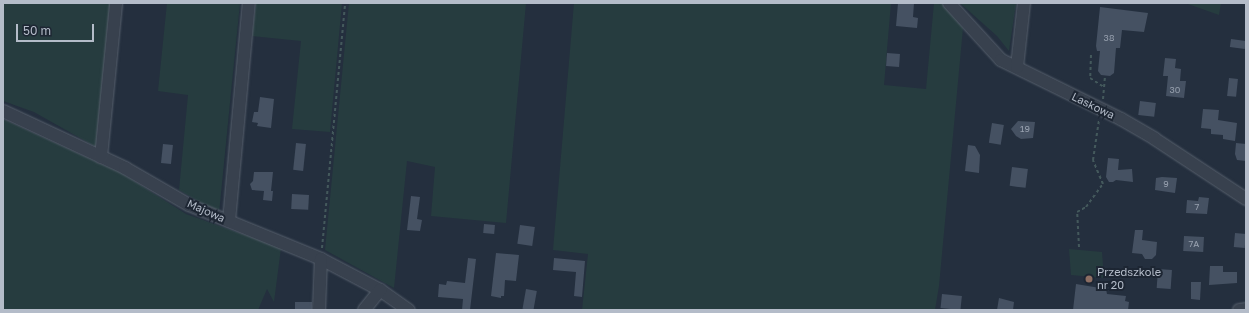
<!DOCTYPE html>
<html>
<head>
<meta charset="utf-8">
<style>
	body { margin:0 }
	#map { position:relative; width:1249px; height:313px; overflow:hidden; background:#242f3e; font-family:"Golos Text",sans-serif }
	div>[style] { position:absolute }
	.green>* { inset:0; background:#263c3f }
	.building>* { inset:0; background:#455162; transform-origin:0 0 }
	.path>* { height:2px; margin-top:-1px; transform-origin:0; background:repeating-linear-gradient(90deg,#44595c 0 3px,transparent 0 6px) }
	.roads { filter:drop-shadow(0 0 1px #565f6c) drop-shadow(0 0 1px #565f6c) }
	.minor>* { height:12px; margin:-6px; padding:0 6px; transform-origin:6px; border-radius:6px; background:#38414e }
	.dots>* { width:11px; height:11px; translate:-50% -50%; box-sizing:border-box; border:2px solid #1d2633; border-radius:50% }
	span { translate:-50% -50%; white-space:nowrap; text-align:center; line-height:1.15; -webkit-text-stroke:4px #1d2633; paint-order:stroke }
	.number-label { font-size:9px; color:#98a1af }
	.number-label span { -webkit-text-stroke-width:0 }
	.street-label { font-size:11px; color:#b4bcc9 }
	.poi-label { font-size:11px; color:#b4bcc9 }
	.left { translate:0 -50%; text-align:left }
	.frame { position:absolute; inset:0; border:4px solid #b4bcc9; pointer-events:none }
	.scale { position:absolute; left:16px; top:24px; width:78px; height:18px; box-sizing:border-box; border:2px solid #b4bcc9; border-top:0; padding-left:5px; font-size:12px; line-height:14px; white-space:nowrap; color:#b4bcc9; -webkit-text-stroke:3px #1d2633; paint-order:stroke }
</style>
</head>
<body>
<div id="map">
	<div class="green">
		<i style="clip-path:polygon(3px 3px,110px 3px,96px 147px,34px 112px,3px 101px)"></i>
		<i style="clip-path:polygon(167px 3px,240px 3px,219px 213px,179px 190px,188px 95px,158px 91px)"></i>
		<i style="clip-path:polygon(256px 3px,342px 3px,330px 132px,292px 129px,301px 41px,252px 36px)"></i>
		<i style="clip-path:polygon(349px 3px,526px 3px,506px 223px,431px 216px,435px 167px,407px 161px,394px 288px,325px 250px)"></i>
		<i style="clip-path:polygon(574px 3px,891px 3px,884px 85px,926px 89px,934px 3px,943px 3px,963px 28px,939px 286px,935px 310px,582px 310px,588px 254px,553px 250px)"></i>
		<i style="clip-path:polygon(960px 3px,1016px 3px,1009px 51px,997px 36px)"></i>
		<i style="clip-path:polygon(1185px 3px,1221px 3px,1219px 15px)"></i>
		<i style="clip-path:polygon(3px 119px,123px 174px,186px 214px,281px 248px,274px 302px,267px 289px,258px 310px,3px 310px)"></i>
		<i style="clip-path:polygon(1069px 249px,1102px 252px,1104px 278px,1071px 275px)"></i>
	</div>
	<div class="building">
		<i style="clip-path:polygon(898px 3px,914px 3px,913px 17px,918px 18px,917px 28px,896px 26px)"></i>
		<i style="clip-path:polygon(1100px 7px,1148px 13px,1144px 32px,1122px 30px,1120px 48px,1116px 48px,1114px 73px,1110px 76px,1101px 75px,1098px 71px,1100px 51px,1097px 51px,1096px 46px)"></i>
		<i style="left:1231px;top:39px;width:15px;height:8px;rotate:8deg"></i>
		<i style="left:887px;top:53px;width:13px;height:13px;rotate:4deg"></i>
		<i style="clip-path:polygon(1165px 58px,1176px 59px,1175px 68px,1181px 69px,1180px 81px,1186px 81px,1184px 98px,1166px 96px,1168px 76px,1163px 76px)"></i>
		<i style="left:1229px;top:78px;width:9px;height:18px;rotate:6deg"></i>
		<i style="clip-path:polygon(260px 97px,274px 99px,271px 128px,257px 126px,258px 123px,252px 122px,254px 112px,258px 112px)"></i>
		<i style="left:1140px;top:101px;width:16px;height:14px;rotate:7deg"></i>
		<i style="clip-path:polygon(1203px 109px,1219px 110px,1218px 120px,1237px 123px,1235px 141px,1223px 139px,1223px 135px,1211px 134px,1211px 129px,1201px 128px)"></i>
		<i style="clip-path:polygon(1018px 121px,1035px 122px,1033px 138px,1021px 139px,1016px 136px,1011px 129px)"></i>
		<i style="left:992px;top:123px;width:12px;height:20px;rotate:9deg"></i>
		<i style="left:296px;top:143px;width:10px;height:27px;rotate:6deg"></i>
		<i style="clip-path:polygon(1236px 143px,1246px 144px,1246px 161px,1237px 160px,1235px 154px)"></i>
		<i style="left:163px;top:144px;width:10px;height:19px;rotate:6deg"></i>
		<i style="clip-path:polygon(968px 145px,975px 146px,980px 155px,979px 173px,965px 171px)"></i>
		<i style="clip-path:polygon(1108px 158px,1119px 159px,1118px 170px,1132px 169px,1133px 182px,1116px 180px,1113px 182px,1109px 182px,1106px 177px)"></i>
		<i style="left:1012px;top:167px;width:16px;height:19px;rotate:7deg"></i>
		<i style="clip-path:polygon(254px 172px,273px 172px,271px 191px,273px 191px,272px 201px,263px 200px,264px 191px,252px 190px,250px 184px,253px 181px)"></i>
		<i style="clip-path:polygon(1162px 177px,1177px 178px,1175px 193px,1155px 190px,1156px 178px)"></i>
		<i style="left:292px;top:194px;width:17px;height:15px;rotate:3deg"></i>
		<i style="clip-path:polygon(411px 196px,420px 197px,417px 219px,422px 220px,420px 231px,407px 230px)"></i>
		<i style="clip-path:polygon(1199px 197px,1209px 198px,1207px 214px,1186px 213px,1187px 200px,1198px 201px)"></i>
		<i style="left:484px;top:224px;width:11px;height:9px;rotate:5deg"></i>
		<i style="left:520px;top:225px;width:15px;height:19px;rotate:8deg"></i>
		<i style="clip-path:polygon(1135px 230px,1143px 230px,1142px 240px,1157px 242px,1156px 255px,1152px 259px,1145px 259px,1142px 254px,1132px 253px)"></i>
		<i style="left:1235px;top:233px;width:11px;height:14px;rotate:5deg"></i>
		<i style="left:1184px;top:236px;width:20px;height:15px;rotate:3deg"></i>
		<i style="clip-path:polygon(496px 253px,519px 255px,516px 281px,505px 280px,504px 296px,501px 296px,501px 298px,491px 296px)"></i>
		<i style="clip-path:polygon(468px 258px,476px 259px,470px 310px,462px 310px,463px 299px,438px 297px,439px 284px,446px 285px,447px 281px,465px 283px)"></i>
		<i style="clip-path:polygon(554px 258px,585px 261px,582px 297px,574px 296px,576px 272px,553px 270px)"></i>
		<i style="clip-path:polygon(1210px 266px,1223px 266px,1223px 272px,1237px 272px,1237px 283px,1209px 285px)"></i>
		<i style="left:1158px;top:269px;width:14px;height:19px;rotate:4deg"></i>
		<i style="clip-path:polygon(1191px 282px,1201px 282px,1200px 300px,1191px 299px)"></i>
		<i style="clip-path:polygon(1076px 284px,1106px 289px,1107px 294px,1126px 296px,1125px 301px,1129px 302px,1128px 310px,1073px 310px)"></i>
		<i style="left:526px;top:289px;width:11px;height:20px;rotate:10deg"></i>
		<i style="left:942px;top:294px;width:20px;height:14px;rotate:6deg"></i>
		<i style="clip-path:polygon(999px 298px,1014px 302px,1013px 310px,997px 310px)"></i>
		<i style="left:295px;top:302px;width:17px;height:8px"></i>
	</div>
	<div class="path">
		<i style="left:1091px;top:55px;width:23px;rotate:92deg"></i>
		<i style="left:1090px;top:78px;width:17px;rotate:33deg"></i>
		<i style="left:1103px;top:99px;width:22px;rotate:-85deg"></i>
		<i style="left:1079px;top:247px;width:35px;rotate:-93deg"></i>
		<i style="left:1077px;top:212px;width:10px;rotate:-29deg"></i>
		<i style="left:1086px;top:207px;width:29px;rotate:-54deg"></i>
		<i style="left:1103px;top:184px;width:26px;rotate:-113deg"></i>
		<i style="left:1093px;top:160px;width:40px;rotate:-81.5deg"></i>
		<i style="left:322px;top:248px;width:246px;rotate:-84.6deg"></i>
	</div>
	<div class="roads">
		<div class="minor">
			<i style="left:949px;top:3px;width:77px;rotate:47.6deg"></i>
			<i style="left:1001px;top:60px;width:134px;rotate:26.2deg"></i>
			<i style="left:1121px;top:119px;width:39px;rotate:30deg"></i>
			<i style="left:1155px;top:139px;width:109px;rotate:33.4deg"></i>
			<i style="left:1017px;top:67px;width:64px;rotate:-83.8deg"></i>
			<i style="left:3px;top:111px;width:135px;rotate:25deg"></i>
			<i style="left:125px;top:168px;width:74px;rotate:30deg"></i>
			<i style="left:189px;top:205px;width:143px;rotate:22.2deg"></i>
			<i style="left:321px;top:259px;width:67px;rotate:27.7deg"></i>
			<i style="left:380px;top:290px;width:35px;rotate:35deg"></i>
			<i style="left:101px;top:157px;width:155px;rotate:-84.4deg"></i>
			<i style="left:229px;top:221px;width:219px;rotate:-84.8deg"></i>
			<i style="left:319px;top:310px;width:51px;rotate:-87.8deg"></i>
			<i style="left:364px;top:310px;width:26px;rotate:-51deg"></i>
			<i style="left:1239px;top:310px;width:7px;rotate:-8deg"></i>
		</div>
	</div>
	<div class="dots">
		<i style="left:1089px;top:279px;background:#8d6e63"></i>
	</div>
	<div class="number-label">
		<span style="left:1109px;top:38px">38</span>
		<span style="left:1175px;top:90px">30</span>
		<span style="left:1025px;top:129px">19</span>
		<span style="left:1166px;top:184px">9</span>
		<span style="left:1197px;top:207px">7</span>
		<span style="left:1194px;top:244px">7A</span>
	</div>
	<div class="street-label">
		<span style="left:1093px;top:106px;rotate:26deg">Laskowa</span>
		<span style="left:206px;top:211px;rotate:24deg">Majowa</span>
	</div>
	<div class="poi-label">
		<span class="left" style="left:1097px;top:279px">Przedszkole<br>nr 20</span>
	</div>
	<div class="frame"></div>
	<div class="scale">50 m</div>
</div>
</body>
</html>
